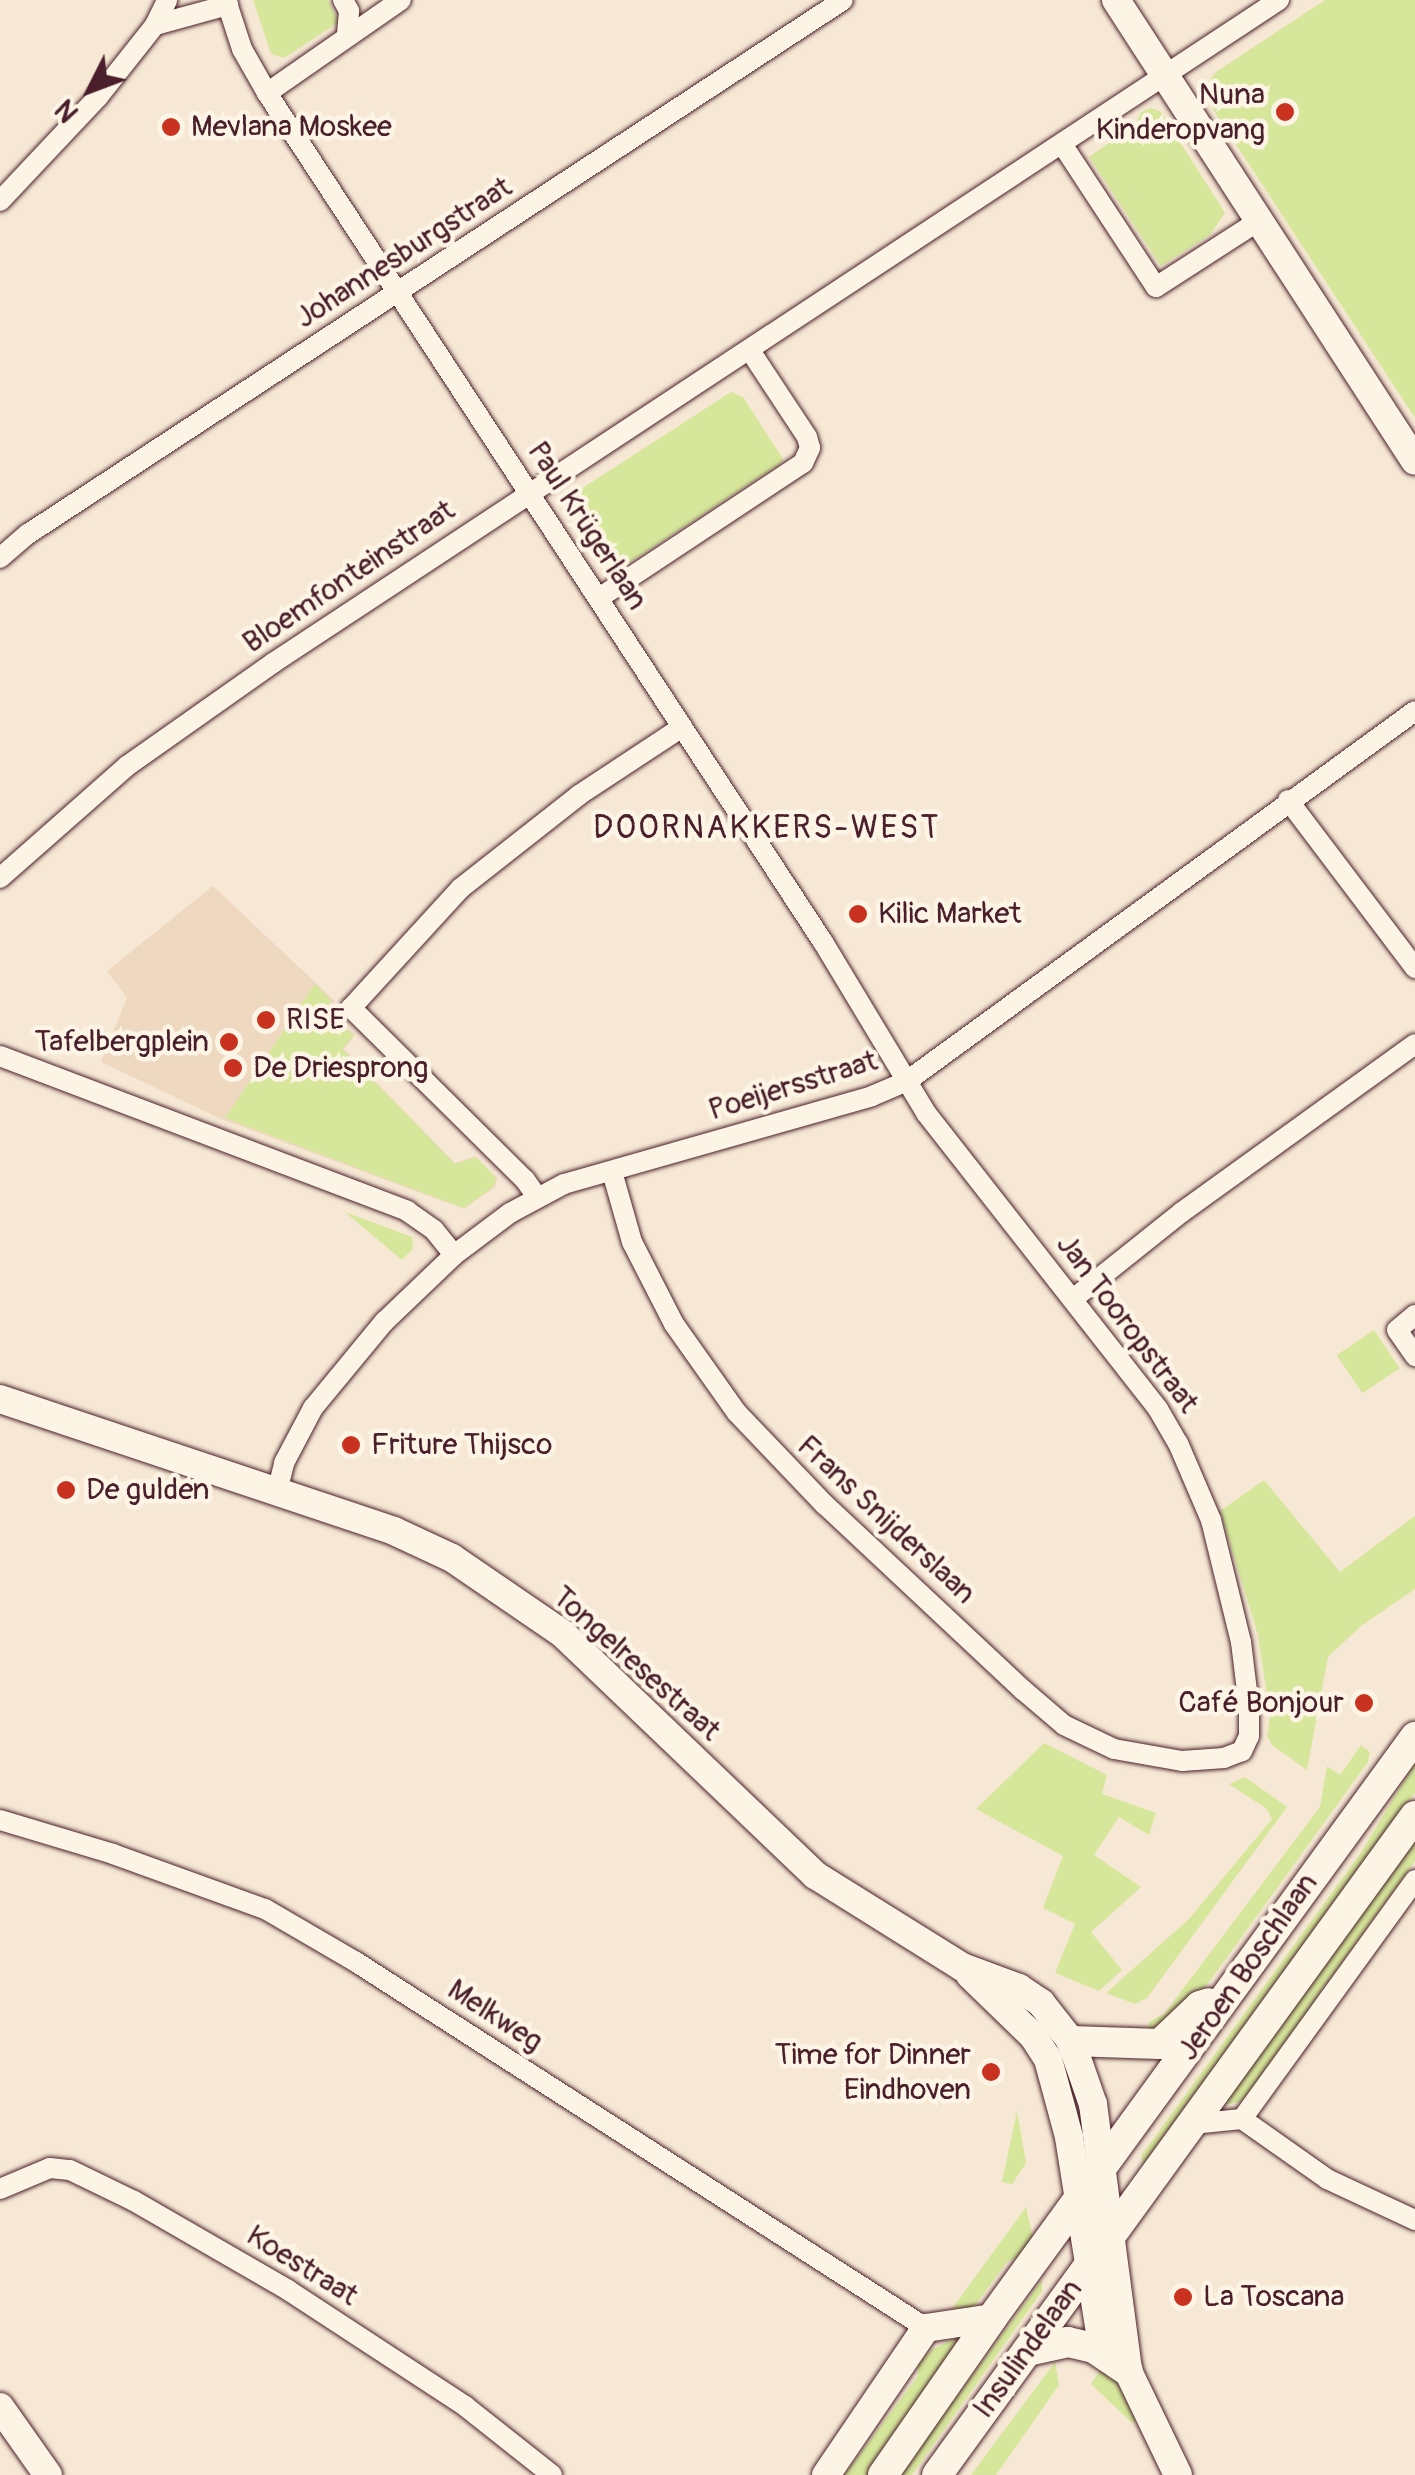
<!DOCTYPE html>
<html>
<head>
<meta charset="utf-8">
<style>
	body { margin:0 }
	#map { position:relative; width:1415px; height:2475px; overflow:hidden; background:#f6e8d4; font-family:Pangolin,sans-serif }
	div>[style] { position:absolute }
	.built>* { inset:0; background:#efd8c0 }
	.green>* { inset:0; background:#d6e79b; transform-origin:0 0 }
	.roads { filter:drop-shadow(0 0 2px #4a1f2b) drop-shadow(0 0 2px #4a1f2b) }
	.street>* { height:20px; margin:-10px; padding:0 10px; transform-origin:10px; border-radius:10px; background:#fcf5e5 }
	.secondary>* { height:28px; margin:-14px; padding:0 14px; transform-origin:14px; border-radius:14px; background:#fcf5e5 }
	.primary>* { height:30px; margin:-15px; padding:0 15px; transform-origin:15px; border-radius:15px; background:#fcf5e5 }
	.dots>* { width:28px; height:28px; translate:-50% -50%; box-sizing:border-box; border:5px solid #fcf5e5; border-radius:50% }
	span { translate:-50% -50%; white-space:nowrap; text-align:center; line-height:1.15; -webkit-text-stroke:9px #fcf5e5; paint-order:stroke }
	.poi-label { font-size:30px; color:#4a1f2b }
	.right { translate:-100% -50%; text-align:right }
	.left { translate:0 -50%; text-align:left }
	.street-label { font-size:30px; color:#4a1f2b }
	.neighbourhood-label { font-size:32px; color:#4a1f2b; letter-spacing:2.5px }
	.north { position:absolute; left:40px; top:40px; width:100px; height:100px; -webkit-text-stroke:8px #fcf5e5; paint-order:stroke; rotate:228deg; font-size:28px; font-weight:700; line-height:40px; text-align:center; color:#4a1f2b }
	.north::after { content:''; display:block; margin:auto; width:35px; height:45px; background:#4a1f2b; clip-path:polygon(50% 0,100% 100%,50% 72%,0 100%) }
</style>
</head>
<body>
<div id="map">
	<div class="built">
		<i style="clip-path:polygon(213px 886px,335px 1001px,328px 1012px,355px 1035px,344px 1049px,455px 1163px,475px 1156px,497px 1178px,495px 1187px,464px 1209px,221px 1119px,101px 1062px,127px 998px,107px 971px)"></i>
	</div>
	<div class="green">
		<i style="clip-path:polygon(253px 0,328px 0,339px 22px,284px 58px,271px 54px)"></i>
		<i style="clip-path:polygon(1325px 0,1415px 0,1415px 418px,1201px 91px,1216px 72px)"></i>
		<i style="clip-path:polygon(1151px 108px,1161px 112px,1225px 213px,1210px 235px,1161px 266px,1089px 157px,1136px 124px,1141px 112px)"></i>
		<i style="clip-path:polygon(731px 392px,743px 397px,783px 459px,781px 463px,627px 564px,620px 562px,578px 498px,578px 491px)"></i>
		<i style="clip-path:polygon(315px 984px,331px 1000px,324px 1012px,354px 1035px,342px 1049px,455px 1164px,476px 1157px,496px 1178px,494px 1186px,464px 1208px,225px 1118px)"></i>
		<i style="clip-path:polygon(345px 1212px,412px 1237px,413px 1249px,402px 1260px)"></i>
		<i style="left:1374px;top:1330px;width:46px;height:45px;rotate:56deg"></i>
		<i style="clip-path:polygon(1264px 1480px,1340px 1572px,1415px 1516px,1415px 1589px,1361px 1626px,1328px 1657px,1307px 1770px,1272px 1745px,1267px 1736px,1270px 1716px,1258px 1635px,1220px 1511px)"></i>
		<i style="clip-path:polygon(1044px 1743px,1107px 1775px,1102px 1794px,1156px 1813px,1149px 1835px,1119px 1817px,1094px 1855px,1141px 1887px,1091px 1932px,1122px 1970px,1099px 1991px,1055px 1973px,1075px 1924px,1043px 1908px,1063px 1856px,976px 1809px)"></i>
		<i style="clip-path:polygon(1361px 1745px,1370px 1752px,1368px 1762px,1186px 2014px,1147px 2037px,1149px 2022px,1164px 2014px,1320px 1807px,1327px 1766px,1340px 1775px)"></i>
		<i style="clip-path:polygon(1415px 1763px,1415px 1793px,1144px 2168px,1141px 2156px,1360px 1854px)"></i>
		<i style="clip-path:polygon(1245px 1777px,1287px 1807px,1147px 1998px,1135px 2004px,1106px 1993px,1189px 1919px,1272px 1819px,1267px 1809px,1229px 1784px)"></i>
		<i style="clip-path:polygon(1415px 1841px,1415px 1861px,1315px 2000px,1315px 2012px,1253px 2089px,1240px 2102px,1223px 2105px)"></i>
		<i style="clip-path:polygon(1017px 2111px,1026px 2163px,1012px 2184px,1002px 2182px)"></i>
		<i style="clip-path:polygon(1026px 2207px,1034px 2243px,1024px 2255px,1007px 2262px,968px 2315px,943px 2321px)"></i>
		<i style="clip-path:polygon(1042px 2280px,1042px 2291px,912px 2475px,899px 2475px)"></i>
		<i style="clip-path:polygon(957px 2337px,962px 2343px,869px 2475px,844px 2475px,918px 2376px,918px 2363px,933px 2349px)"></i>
		<i style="clip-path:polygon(1055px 2362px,1059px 2385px,996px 2475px,971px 2475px)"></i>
		<i style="clip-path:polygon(1104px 2364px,1117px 2381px,1138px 2420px,1132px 2423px,1091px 2384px)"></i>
	</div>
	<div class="roads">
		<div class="street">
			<i style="left:226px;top:0;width:52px;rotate:71.9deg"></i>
			<i style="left:242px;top:49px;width:51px;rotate:60.4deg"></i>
			<i style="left:267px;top:93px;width:1015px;rotate:56.78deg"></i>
			<i style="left:823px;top:942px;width:200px;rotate:58.9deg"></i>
			<i style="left:926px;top:1113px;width:376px;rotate:51.9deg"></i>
			<i style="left:1158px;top:1409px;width:39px;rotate:60deg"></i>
			<i style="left:1178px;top:1443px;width:84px;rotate:66.8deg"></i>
			<i style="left:1211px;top:1520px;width:126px;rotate:76.2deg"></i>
			<i style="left:1241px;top:1642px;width:65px;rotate:83deg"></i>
			<i style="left:1249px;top:1707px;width:29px;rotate:90deg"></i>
			<i style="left:1249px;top:1736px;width:17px;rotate:115deg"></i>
			<i style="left:1242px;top:1751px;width:19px;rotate:159deg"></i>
			<i style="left:1224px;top:1758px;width:42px;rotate:175.9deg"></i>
			<i style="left:1182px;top:1761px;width:69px;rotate:-170deg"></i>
			<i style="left:1114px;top:1749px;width:55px;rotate:-154.4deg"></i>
			<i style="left:1064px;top:1725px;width:54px;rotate:-139.5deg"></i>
			<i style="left:1023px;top:1690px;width:271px;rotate:-136.9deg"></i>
			<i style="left:825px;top:1505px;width:127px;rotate:-133.7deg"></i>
			<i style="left:737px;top:1413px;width:109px;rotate:-125.3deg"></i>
			<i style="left:674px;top:1324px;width:92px;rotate:-117.1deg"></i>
			<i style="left:632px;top:1242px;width:73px;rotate:-105.9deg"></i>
			<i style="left:343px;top:0;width:13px;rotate:61deg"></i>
			<i style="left:349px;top:11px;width:24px;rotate:95deg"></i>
			<i style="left:155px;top:25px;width:76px;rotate:-15.3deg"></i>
			<i style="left:267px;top:93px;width:163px;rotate:-34.8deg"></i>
			<i style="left:1062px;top:144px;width:171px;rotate:56.7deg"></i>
			<i style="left:1156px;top:287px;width:124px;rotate:-32.8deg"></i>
			<i style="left:0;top:201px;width:143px;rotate:-46.7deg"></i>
			<i style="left:98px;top:97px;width:92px;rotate:-51.6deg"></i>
			<i style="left:155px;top:25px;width:28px;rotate:-64deg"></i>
			<i style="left:0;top:558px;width:37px;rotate:-41deg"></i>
			<i style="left:28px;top:534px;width:974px;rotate:-33.23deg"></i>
			<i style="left:599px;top:598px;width:245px;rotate:-33.5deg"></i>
			<i style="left:803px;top:463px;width:17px;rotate:-65deg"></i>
			<i style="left:810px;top:448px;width:11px;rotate:-105deg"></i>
			<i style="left:807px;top:437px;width:102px;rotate:-123.4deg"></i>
			<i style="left:1288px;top:800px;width:211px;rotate:52.9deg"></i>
			<i style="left:0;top:878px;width:169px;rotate:-41.4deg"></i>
			<i style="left:127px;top:766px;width:179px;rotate:-35.2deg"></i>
			<i style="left:273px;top:663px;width:1205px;rotate:-33.39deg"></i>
			<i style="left:0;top:1056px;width:436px;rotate:20.8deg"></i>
			<i style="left:407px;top:1211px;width:33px;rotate:35deg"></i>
			<i style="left:434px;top:1230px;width:32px;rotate:51deg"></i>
			<i style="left:537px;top:1197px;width:21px;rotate:-125deg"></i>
			<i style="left:525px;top:1180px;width:245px;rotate:-135.3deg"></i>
			<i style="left:351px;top:1008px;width:163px;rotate:-47.5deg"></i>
			<i style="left:461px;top:888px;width:150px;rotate:-38.2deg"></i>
			<i style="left:579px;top:795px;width:123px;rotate:-33.4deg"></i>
			<i style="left:1073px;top:1299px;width:139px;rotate:-38.6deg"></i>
			<i style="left:1182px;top:1212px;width:287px;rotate:-35.8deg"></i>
			<i style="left:1415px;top:1315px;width:23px;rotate:140deg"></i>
			<i style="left:1397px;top:1330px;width:32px;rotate:55deg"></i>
			<i style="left:277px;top:1492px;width:30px;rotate:-76deg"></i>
			<i style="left:284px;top:1463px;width:62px;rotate:-62.2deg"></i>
			<i style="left:313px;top:1408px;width:112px;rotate:-50.5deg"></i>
			<i style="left:384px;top:1322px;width:97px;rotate:-43.7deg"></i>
			<i style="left:454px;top:1255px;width:70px;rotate:-36.9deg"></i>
			<i style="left:510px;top:1213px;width:61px;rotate:-28.2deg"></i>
			<i style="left:564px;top:1184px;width:320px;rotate:-15.9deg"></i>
			<i style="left:872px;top:1096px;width:38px;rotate:-23deg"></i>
			<i style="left:907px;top:1081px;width:628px;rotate:-36.07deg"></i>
			<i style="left:0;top:1820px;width:118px;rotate:16.7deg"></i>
			<i style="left:113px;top:1854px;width:162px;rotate:19.9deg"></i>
			<i style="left:265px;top:1909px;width:105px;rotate:30.2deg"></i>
			<i style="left:356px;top:1962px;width:677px;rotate:32.7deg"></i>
			<i style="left:1242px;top:2119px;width:104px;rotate:35.2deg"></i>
			<i style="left:1327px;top:2179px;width:97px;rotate:25deg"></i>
			<i style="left:1192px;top:2124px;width:50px;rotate:-5.7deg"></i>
			<i style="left:1242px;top:2119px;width:295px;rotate:-54.1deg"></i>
			<i style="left:0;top:2189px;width:54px;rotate:-22.8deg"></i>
			<i style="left:50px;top:2168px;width:20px;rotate:6deg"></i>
			<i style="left:70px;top:2170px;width:71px;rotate:25.8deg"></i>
			<i style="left:134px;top:2201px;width:178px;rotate:30deg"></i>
			<i style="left:288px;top:2290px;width:212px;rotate:33.2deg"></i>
			<i style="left:465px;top:2406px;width:111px;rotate:38.4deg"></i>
		</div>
		<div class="secondary">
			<i style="left:1116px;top:0;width:549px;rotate:57.03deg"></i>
			<i style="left:0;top:1399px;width:416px;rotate:18.5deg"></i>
			<i style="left:394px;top:1531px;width:64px;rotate:25deg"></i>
			<i style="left:452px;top:1558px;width:135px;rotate:34.4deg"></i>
			<i style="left:563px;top:1634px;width:349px;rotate:43.7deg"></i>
			<i style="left:815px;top:1875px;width:173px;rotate:32deg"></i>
			<i style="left:962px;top:1967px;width:61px;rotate:20.2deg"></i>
			<i style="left:1019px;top:1988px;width:27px;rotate:34deg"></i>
			<i style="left:1041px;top:2003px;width:48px;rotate:51.7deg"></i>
			<i style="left:1071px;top:2041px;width:67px;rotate:70.8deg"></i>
			<i style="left:1093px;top:2104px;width:269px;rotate:82.5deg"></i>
			<i style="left:970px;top:1975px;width:88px;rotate:44.1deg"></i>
			<i style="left:1033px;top:2036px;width:27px;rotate:57deg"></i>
			<i style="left:1048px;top:2059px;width:81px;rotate:74.9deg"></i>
			<i style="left:1069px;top:2137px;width:204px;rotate:81deg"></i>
			<i style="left:1101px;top:2338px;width:43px;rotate:50.7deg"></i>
			<i style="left:1128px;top:2371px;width:115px;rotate:64.3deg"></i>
			<i style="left:0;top:2407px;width:83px;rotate:54.8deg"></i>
			<i style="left:826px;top:2475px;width:178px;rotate:-55.8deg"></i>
			<i style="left:926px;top:2328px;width:67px;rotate:-8.6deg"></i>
		</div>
		<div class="primary">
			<i style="left:1071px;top:2041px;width:89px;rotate:1.9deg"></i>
			<i style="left:1160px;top:2044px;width:55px;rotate:-43.5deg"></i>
			<i style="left:1200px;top:2006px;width:9px;rotate:-18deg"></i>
			<i style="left:1027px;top:2351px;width:42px;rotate:-12.4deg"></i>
			<i style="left:1068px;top:2342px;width:27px;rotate:13deg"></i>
			<i style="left:1094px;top:2348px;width:41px;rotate:34.1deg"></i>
			<i style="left:883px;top:2475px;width:191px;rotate:-55.2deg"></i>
			<i style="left:992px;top:2318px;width:719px;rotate:-53.94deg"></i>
			<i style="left:937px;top:2475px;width:814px;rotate:-54.05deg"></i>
		</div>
	</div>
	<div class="dots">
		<i style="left:1285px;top:112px;background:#c8321e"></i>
		<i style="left:171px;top:127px;background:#c8321e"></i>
		<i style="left:858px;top:914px;background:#c8321e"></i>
		<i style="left:266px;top:1020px;background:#c8321e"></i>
		<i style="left:229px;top:1042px;background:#c8321e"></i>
		<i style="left:233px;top:1068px;background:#c8321e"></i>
		<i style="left:351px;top:1445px;background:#c8321e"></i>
		<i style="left:66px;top:1490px;background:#c8321e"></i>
		<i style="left:1364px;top:1703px;background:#c8321e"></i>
		<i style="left:991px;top:2072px;background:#c8321e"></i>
		<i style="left:1183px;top:2297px;background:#c8321e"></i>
	</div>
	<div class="poi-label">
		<span class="right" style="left:1265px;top:112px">Nuna<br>Kinderopvang</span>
		<span class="left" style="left:191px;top:127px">Mevlana Moskee</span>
		<span class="left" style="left:878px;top:914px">Kilic Market</span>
		<span class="left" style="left:286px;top:1020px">RISE</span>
		<span class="right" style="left:209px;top:1042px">Tafelbergplein</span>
		<span class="left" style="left:253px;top:1068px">De Driesprong</span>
		<span class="left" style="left:371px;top:1445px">Friture Thijsco</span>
		<span class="left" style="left:86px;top:1490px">De gulden</span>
		<span class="right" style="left:1344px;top:1703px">Café Bonjour</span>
		<span class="right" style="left:971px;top:2072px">Time for Dinner<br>Eindhoven</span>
		<span class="left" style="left:1203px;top:2297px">La Toscana</span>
	</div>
	<div class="street-label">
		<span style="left:404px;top:253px;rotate:-33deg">Johannesburgstraat</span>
		<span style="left:587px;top:526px;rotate:57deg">Paul Krügerlaan</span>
		<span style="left:349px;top:577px;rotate:-34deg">Bloemfonteinstraat</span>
		<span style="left:793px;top:1086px;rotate:-17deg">Poeijersstraat</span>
		<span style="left:1127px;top:1324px;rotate:53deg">Jan Tooropstraat</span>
		<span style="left:886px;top:1520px;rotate:43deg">Frans Snijderslaan</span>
		<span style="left:636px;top:1664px;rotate:42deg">Tongelresestraat</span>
		<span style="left:1248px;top:1967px;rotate:-55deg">Jeroen Boschlaan</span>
		<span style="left:495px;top:2016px;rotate:33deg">Melkweg</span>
		<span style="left:302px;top:2266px;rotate:32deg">Koestraat</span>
		<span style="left:1028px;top:2349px;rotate:-54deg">Insulindelaan</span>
	</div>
	<div class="neighbourhood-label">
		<span style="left:767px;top:828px">DOORNAKKERS-WEST</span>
	</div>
	<div class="north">N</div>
</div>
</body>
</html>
